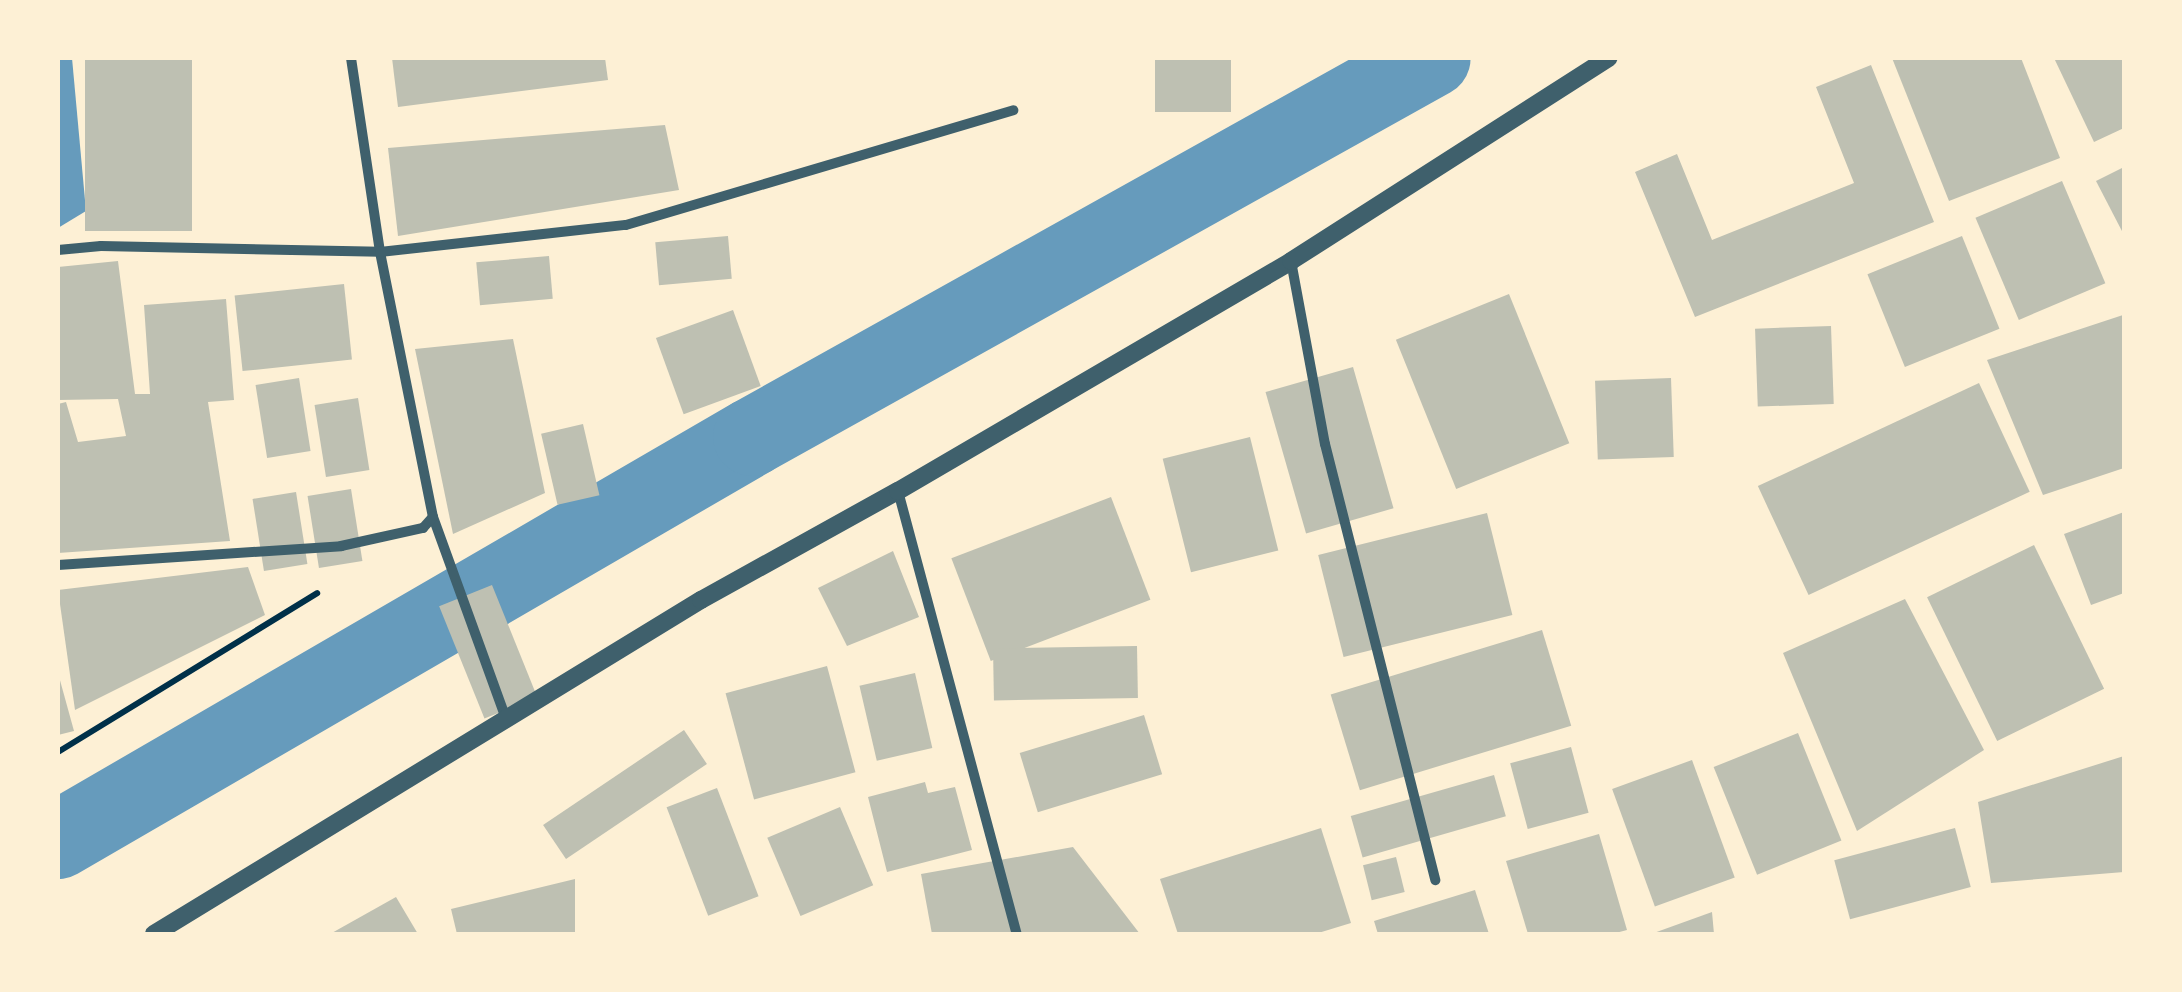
<!DOCTYPE html>
<html>
<head>
<meta charset="utf-8">
<style>
	body { margin:0 }
	#map { position:relative; width:2182px; height:992px; overflow:hidden; background:#fdf0d5; font-family:"Work Sans",sans-serif }
	div>[style] { position:absolute }
	.water>* { inset:0; background:#669bbc }
	.canal>* { height:78px; margin:-39px; padding:0 39px; transform-origin:39px; border-radius:39px; background:#669bbc }
	.building>* { inset:0; background:#bec0b2; transform-origin:0 0 }
	.path>* { height:6px; margin:-3px; padding:0 3px; transform-origin:3px; border-radius:3px; background:#003049 }
	.minor>* { height:10px; margin:-5px; padding:0 5px; transform-origin:5px; border-radius:5px; background:#3f606c }
	.tertiary>* { height:18px; margin:-9px; padding:0 9px; transform-origin:9px; border-radius:9px; background:#3f606c }
	span { translate:-50% -50%; white-space:nowrap; text-align:center; line-height:1.15; -webkit-text-stroke:9px #fdf0d5; paint-order:stroke }
	.frame { position:absolute; inset:0; border:60px solid #fdf0d5; pointer-events:none }
</style>
</head>
<body>
<div id="map">
	<div class="water">
		<i style="clip-path:polygon(58px 58px,72px 58px,86px 211px,58px 228px)"></i>
	</div>
	<div class="canal">
		<i style="left:58px;top:840px;width:803px;rotate:-30.14deg"></i>
		<i style="left:752px;top:437px;width:778px;rotate:-29.13deg"></i>
	</div>
	<div class="building">
		<i style="left:85px;top:58px;width:107px;height:173px"></i>
		<i style="clip-path:polygon(392px 58px,605px 58px,608px 80px,398px 107px)"></i>
		<i style="left:1155px;top:58px;width:76px;height:54px"></i>
		<i style="clip-path:polygon(1892px 58px,2021px 58px,2060px 158px,1949px 201px)"></i>
		<i style="clip-path:polygon(2054px 58px,2124px 58px,2124px 128px,2094px 142px)"></i>
		<i style="clip-path:polygon(1871px 65px,1934px 222px,1695px 317px,1635px 172px,1677px 154px,1712px 240px,1854px 183px,1816px 87px)"></i>
		<i style="clip-path:polygon(665px 125px,679px 190px,398px 236px,388px 148px)"></i>
		<i style="clip-path:polygon(2124px 167px,2124px 235px,2096px 181px)"></i>
		<i style="left:2062px;top:181px;width:111px;height:94px;rotate:67deg"></i>
		<i style="left:728px;top:236px;width:43px;height:73px;rotate:85deg"></i>
		<i style="left:1962px;top:236px;width:100px;height:102px;rotate:68deg"></i>
		<i style="left:549px;top:256px;width:43px;height:73px;rotate:85deg"></i>
		<i style="clip-path:polygon(118px 261px,135px 394px,150px 394px,144px 305px,226px 299px,234px 400px,208px 402px,230px 541px,58px 553px,58px 404px,66px 402px,78px 442px,126px 436px,118px 399px,58px 400px,58px 267px)"></i>
		<i style="left:344px;top:284px;width:76px;height:110px;rotate:84deg"></i>
		<i style="left:1509px;top:294px;width:161px;height:122px;rotate:68deg"></i>
		<i style="left:733px;top:310px;width:81px;height:82px;rotate:70deg"></i>
		<i style="clip-path:polygon(2123px 315px,2124px 468px,2043px 495px,1987px 360px)"></i>
		<i style="left:1831px;top:326px;width:78px;height:76px;rotate:88deg"></i>
		<i style="clip-path:polygon(513px 339px,545px 493px,453px 534px,415px 349px)"></i>
		<i style="left:1353px;top:367px;width:147px;height:91px;rotate:74deg"></i>
		<i style="left:299px;top:378px;width:74px;height:44px;rotate:81deg"></i>
		<i style="left:1671px;top:378px;width:79px;height:76px;rotate:88deg"></i>
		<i style="left:1979px;top:383px;width:120px;height:244px;rotate:65deg"></i>
		<i style="left:358px;top:398px;width:73px;height:44px;rotate:81deg"></i>
		<i style="left:583px;top:424px;width:73px;height:43px;rotate:77deg"></i>
		<i style="left:1250px;top:437px;width:117px;height:90px;rotate:76deg"></i>
		<i style="left:351px;top:489px;width:73px;height:44px;rotate:81deg"></i>
		<i style="left:296px;top:492px;width:73px;height:44px;rotate:81deg"></i>
		<i style="left:1111px;top:497px;width:110px;height:171px;rotate:69deg"></i>
		<i style="clip-path:polygon(2124px 512px,2124px 593px,2091px 605px,2064px 534px)"></i>
		<i style="left:1487px;top:513px;width:105px;height:174px;rotate:76deg"></i>
		<i style="left:2034px;top:545px;width:160px;height:119px;rotate:64deg"></i>
		<i style="clip-path:polygon(893px 551px,919px 617px,847px 646px,818px 588px)"></i>
		<i style="clip-path:polygon(248px 567px,265px 615px,75px 710px,58px 590px)"></i>
		<i style="left:492px;top:585px;width:121px;height:57px;rotate:68deg"></i>
		<i style="clip-path:polygon(1905px 599px,1984px 750px,1857px 831px,1783px 653px)"></i>
		<i style="left:1542px;top:630px;width:100px;height:221px;rotate:73deg"></i>
		<i style="left:1137px;top:646px;width:52px;height:144px;rotate:89deg"></i>
		<i style="left:827px;top:666px;width:110px;height:105px;rotate:75deg"></i>
		<i style="clip-path:polygon(58px 673px,74px 731px,58px 735px)"></i>
		<i style="left:915px;top:673px;width:77px;height:57px;rotate:77deg"></i>
		<i style="left:1144px;top:715px;width:62px;height:130px;rotate:73deg"></i>
		<i style="left:684px;top:730px;width:41px;height:170px;rotate:56deg"></i>
		<i style="left:1798px;top:733px;width:116px;height:91px;rotate:68deg"></i>
		<i style="left:1571px;top:747px;width:68px;height:63px;rotate:75deg"></i>
		<i style="clip-path:polygon(2124px 756px,2124px 872px,1991px 883px,1978px 802px)"></i>
		<i style="left:1692px;top:760px;width:125px;height:85px;rotate:70deg"></i>
		<i style="left:1494px;top:775px;width:43px;height:149px;rotate:74deg"></i>
		<i style="clip-path:polygon(925px 782px,928px 793px,955px 787px,972px 850px,887px 872px,868px 797px)"></i>
		<i style="left:717px;top:788px;width:116px;height:54px;rotate:69deg"></i>
		<i style="left:840px;top:807px;width:85px;height:79px;rotate:67deg"></i>
		<i style="clip-path:polygon(1321px 828px,1351px 923px,1315px 934px,1178px 934px,1160px 879px)"></i>
		<i style="left:1955px;top:828px;width:61px;height:125px;rotate:75deg"></i>
		<i style="clip-path:polygon(1599px 834px,1627px 930px,1612px 934px,1528px 934px,1506px 861px)"></i>
		<i style="clip-path:polygon(1073px 847px,1140px 934px,932px 934px,921px 874px)"></i>
		<i style="left:1396px;top:857px;width:36px;height:34px;rotate:76deg"></i>
		<i style="clip-path:polygon(575px 879px,575px 934px,457px 934px,451px 909px)"></i>
		<i style="clip-path:polygon(1475px 890px,1489px 934px,1378px 934px,1374px 921px)"></i>
		<i style="clip-path:polygon(396px 897px,418px 934px,330px 934px)"></i>
		<i style="clip-path:polygon(1712px 912px,1714px 934px,1651px 934px)"></i>
	</div>
	<div class="path">
		<i style="left:58px;top:752px;width:304px;rotate:-31.5deg"></i>
	</div>
	<div class="minor">
		<i style="left:351px;top:58px;width:196px;rotate:81.5deg"></i>
		<i style="left:380px;top:252px;width:270px;rotate:78.7deg"></i>
		<i style="left:433px;top:517px;width:217px;rotate:70.1deg"></i>
		<i style="left:58px;top:250px;width:43px;rotate:-5.3deg"></i>
		<i style="left:101px;top:246px;width:279px;rotate:1.2deg"></i>
		<i style="left:380px;top:252px;width:247px;rotate:-6.3deg"></i>
		<i style="left:626px;top:225px;width:404px;rotate:-16.5deg"></i>
		<i style="left:1291px;top:261px;width:186px;rotate:79.5deg"></i>
		<i style="left:1325px;top:444px;width:450px;rotate:75.8deg"></i>
		<i style="left:898px;top:491px;width:459px;rotate:75deg"></i>
		<i style="left:58px;top:565px;width:284px;rotate:-3.8deg"></i>
		<i style="left:341px;top:546px;width:84px;rotate:-12.4deg"></i>
		<i style="left:423px;top:528px;width:15px;rotate:-48deg"></i>
	</div>
	<div class="tertiary">
		<i style="left:154px;top:934px;width:641px;rotate:-31.41deg"></i>
		<i style="left:701px;top:600px;width:225px;rotate:-29deg"></i>
		<i style="left:898px;top:491px;width:455px;rotate:-30.3deg"></i>
		<i style="left:1291px;top:261px;width:377px;rotate:-32.6deg"></i>
	</div>
	<div class="frame"></div>
</div>
</body>
</html>
